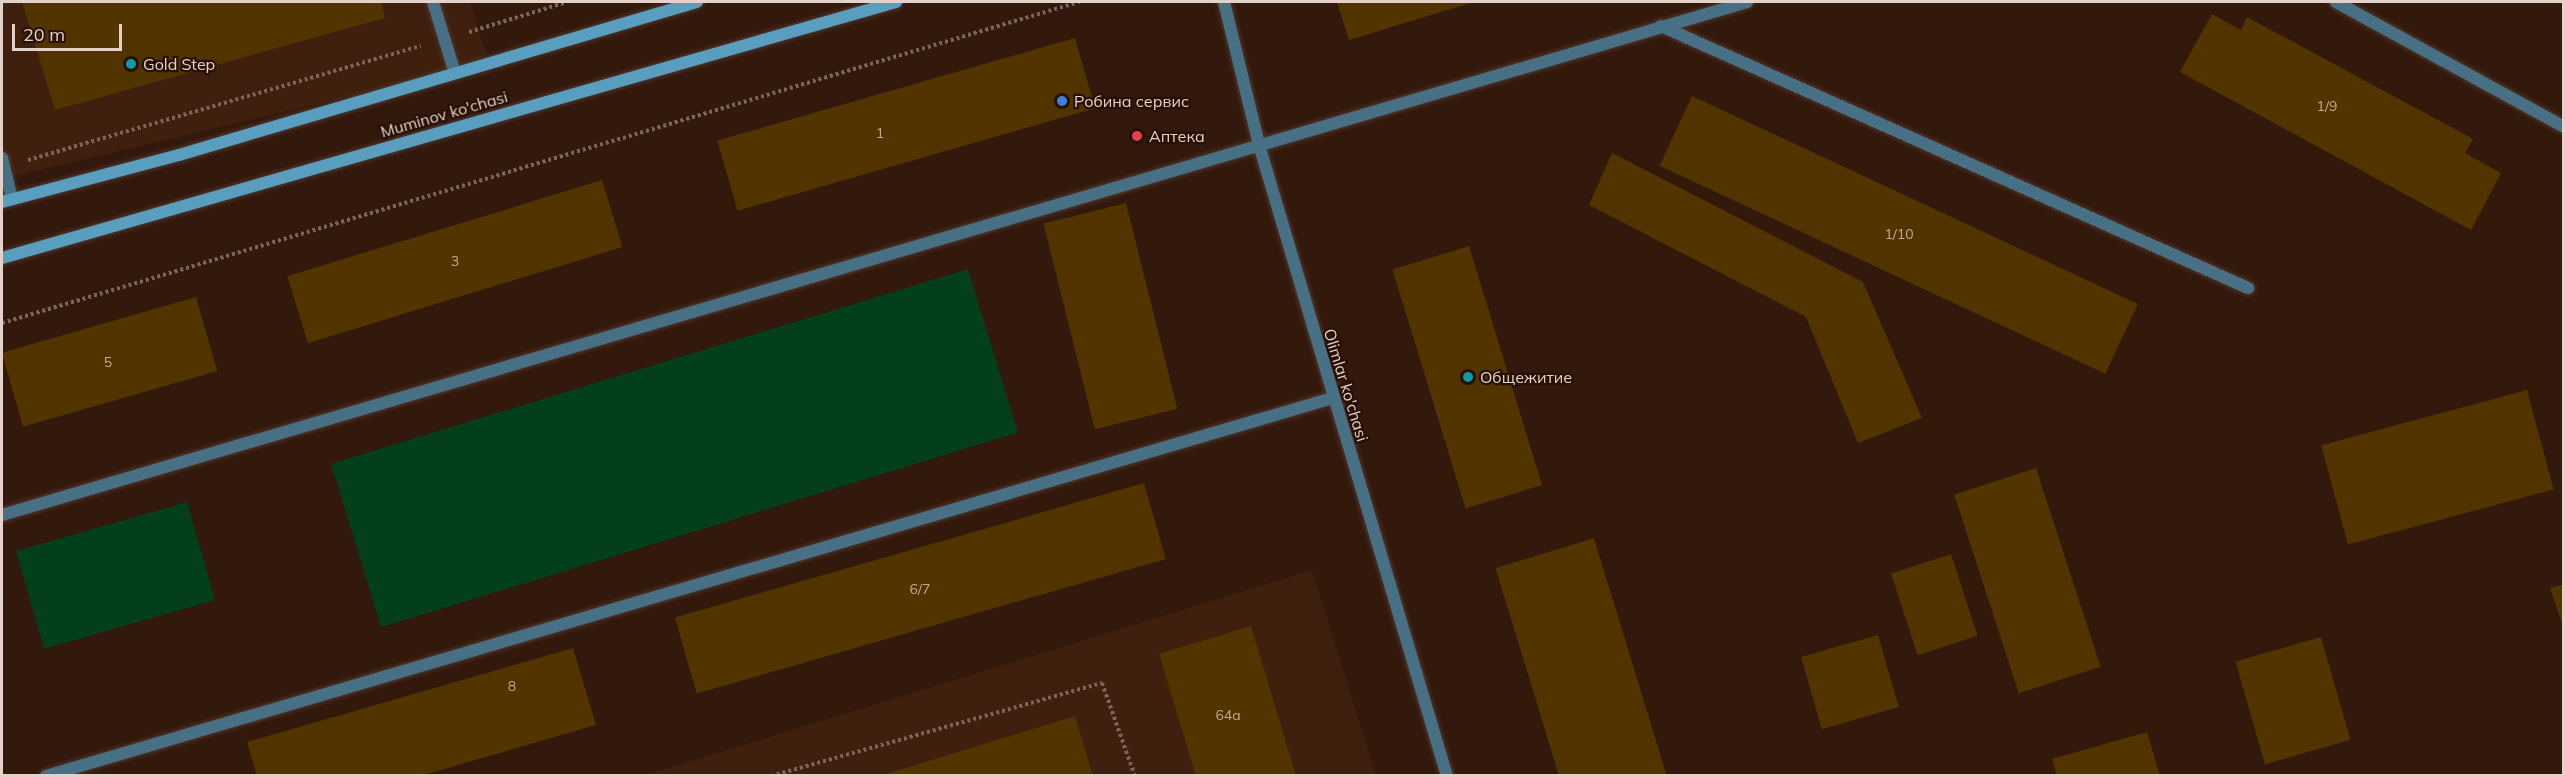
<!DOCTYPE html>
<html>
<head>
<meta charset="utf-8">
<style>
	body { margin:0 }
	#map { position:relative; width:2565px; height:777px; overflow:hidden; background:#33190c; font-family:Mulish,sans-serif }
	div>[style] { position:absolute }
	.built>* { inset:0; background:#3f1f0e }
	.green>* { inset:0; background:#033f1b; transform-origin:0 0 }
	.building>* { inset:0; background:#513400; transform-origin:0 0 }
	.path>* { height:4px; margin-top:-2px; transform-origin:0; background:repeating-linear-gradient(90deg,#7b6459 0 3px,transparent 0 6px) }
	.roads { filter:drop-shadow(0 0 2px #4f362a) drop-shadow(0 0 2px #4f362a) }
	.lane>* { height:12px; margin:-6px; padding:0 6px; transform-origin:6px; border-radius:6px; background:#477085 }
	.street>* { height:12px; margin:-6px; padding:0 6px; transform-origin:6px; border-radius:6px; background:#477085 }
	.secondary>* { height:12px; margin:-6px; padding:0 6px; transform-origin:6px; border-radius:6px; background:#599dbf }
	.dots>* { width:16px; height:16px; translate:-50% -50%; box-sizing:border-box; border:3px solid #291004; border-radius:50% }
	span { translate:-50% -50%; white-space:nowrap; text-align:center; line-height:1.15; -webkit-text-stroke:4.5px #291004; paint-order:stroke }
	.number-label { font-size:14px; color:#bfaa97 }
	.number-label span { -webkit-text-stroke-width:0 }
	.poi-label { font-size:16px; color:#e4d1c9 }
	.left { translate:0 -50%; text-align:left }
	.street-label { font-size:16px; color:#e4d1c9 }
	.frame { position:absolute; inset:0; border:3px solid #e4d1c9; pointer-events:none }
	.scale { position:absolute; left:12px; top:24px; width:110px; height:27px; box-sizing:border-box; border:3px solid #e4d1c9; border-top:0; padding-left:8px; font-size:18px; line-height:21px; white-space:nowrap; color:#e4d1c9; -webkit-text-stroke:4px #291004; paint-order:stroke }
</style>
</head>
<body>
<div id="map">
	<div class="built">
		<i style="clip-path:polygon(2px 2px,470px 2px,489px 63px,2px 179px)"></i>
		<i style="clip-path:polygon(1312px 570px,1376px 775px,642px 776px)"></i>
	</div>
	<div class="green">
		<i style="left:968px;top:269px;width:171px;height:666px;rotate:73deg"></i>
		<i style="left:187px;top:502px;width:102px;height:178px;rotate:74deg"></i>
	</div>
	<div class="building">
		<i style="clip-path:polygon(22px 2px,381px 2px,385px 18px,55px 110px)"></i>
		<i style="clip-path:polygon(1337px 2px,1474px 2px,1349px 40px)"></i>
		<i style="clip-path:polygon(2212px 14px,2241px 30px,2247px 17px,2473px 139px,2465px 153px,2501px 173px,2471px 230px,2180px 72px)"></i>
		<i style="left:1075px;top:38px;width:73px;height:372px;rotate:74deg"></i>
		<i style="left:1692px;top:96px;width:492px;height:77px;rotate:25deg"></i>
		<i style="clip-path:polygon(1612px 153px,1863px 282px,1922px 418px,1858px 443px,1806px 317px,1589px 205px)"></i>
		<i style="left:602px;top:180px;width:70px;height:329px;rotate:73deg"></i>
		<i style="left:1126px;top:203px;width:212px;height:85px;rotate:76deg"></i>
		<i style="left:1469px;top:246px;width:250px;height:80px;rotate:73deg"></i>
		<i style="left:196px;top:297px;width:77px;height:202px;rotate:74deg"></i>
		<i style="left:2527px;top:390px;width:103px;height:213px;rotate:75deg"></i>
		<i style="left:2036px;top:468px;width:209px;height:86px;rotate:72deg"></i>
		<i style="left:1144px;top:483px;width:79px;height:488px;rotate:74deg"></i>
		<i style="left:1594px;top:538px;width:249px;height:103px;rotate:73deg"></i>
		<i style="left:1951px;top:554px;width:86px;height:63px;rotate:72deg"></i>
		<i style="clip-path:polygon(2564px 584px,2564px 627px,2563px 627px,2550px 588px)"></i>
		<i style="clip-path:polygon(1251px 626px,1296px 776px,1196px 776px,1159px 654px)"></i>
		<i style="left:1878px;top:635px;width:75px;height:80px;rotate:74deg"></i>
		<i style="left:2321px;top:637px;width:107px;height:89px;rotate:74deg"></i>
		<i style="clip-path:polygon(573px 648px,596px 725px,420px 776px,257px 776px,247px 742px)"></i>
		<i style="clip-path:polygon(1075px 716px,1093px 776px,883px 776px,883px 775px)"></i>
		<i style="clip-path:polygon(2147px 732px,2160px 776px,2057px 776px,2052px 759px)"></i>
	</div>
	<div class="path">
		<i style="left:469px;top:32px;width:102px;rotate:-17deg"></i>
		<i style="left:28px;top:160px;width:409px;rotate:-16.2deg"></i>
		<i style="left:2px;top:323px;width:1124px;rotate:-16.6deg"></i>
		<i style="left:771px;top:776px;width:344px;rotate:-15.7deg"></i>
		<i style="left:1102px;top:683px;width:99px;rotate:70.5deg"></i>
	</div>
	<div class="roads">
		<div class="lane">
			<i style="left:433px;top:2px;width:74px;rotate:72.8deg"></i>
			<i style="left:2336px;top:2px;width:260px;rotate:28.7deg"></i>
			<i style="left:1661px;top:26px;width:643px;rotate:24.05deg"></i>
			<i style="left:2px;top:158px;width:42px;rotate:76.3deg"></i>
			<i style="left:2px;top:515px;width:1819px;rotate:-16.38deg"></i>
			<i style="left:46px;top:776px;width:1341px;rotate:-16.37deg"></i>
		</div>
		<div class="street">
			<i style="left:1224px;top:2px;width:147px;rotate:76.2deg"></i>
			<i style="left:1259px;top:145px;width:658px;rotate:73.41deg"></i>
		</div>
		<div class="secondary">
			<i style="left:2px;top:202px;width:183px;rotate:-14.9deg"></i>
			<i style="left:179px;top:155px;width:540px;rotate:-16.46deg"></i>
			<i style="left:2px;top:258px;width:930px;rotate:-15.98deg"></i>
		</div>
	</div>
	<div class="dots">
		<i style="left:131px;top:64px;background:#0f9aa8"></i>
		<i style="left:1062px;top:101px;background:#3f7fe0"></i>
		<i style="left:1137px;top:136px;background:#e0444e"></i>
		<i style="left:1468px;top:377px;background:#0f9aa8"></i>
	</div>
	<div class="number-label">
		<span style="left:2327px;top:106px">1/9</span>
		<span style="left:880px;top:133px">1</span>
		<span style="left:1899px;top:234px">1/10</span>
		<span style="left:455px;top:261px">3</span>
		<span style="left:108px;top:362px">5</span>
		<span style="left:920px;top:589px">6/7</span>
		<span style="left:512px;top:686px">8</span>
		<span style="left:1228px;top:715px">64a</span>
	</div>
	<div class="poi-label">
		<span class="left" style="left:143px;top:64px">Gold Step</span>
		<span class="left" style="left:1074px;top:101px">Робина сервис</span>
		<span class="left" style="left:1149px;top:136px">Аптека</span>
		<span class="left" style="left:1480px;top:377px">Общежитие</span>
	</div>
	<div class="street-label">
		<span style="left:444px;top:114px;rotate:-16deg">Muminov ko'chasi</span>
		<span style="left:1346px;top:385px;rotate:73deg">Olimlar ko'chasi</span>
	</div>
	<div class="frame"></div>
	<div class="scale">20 m</div>
</div>
</body>
</html>
